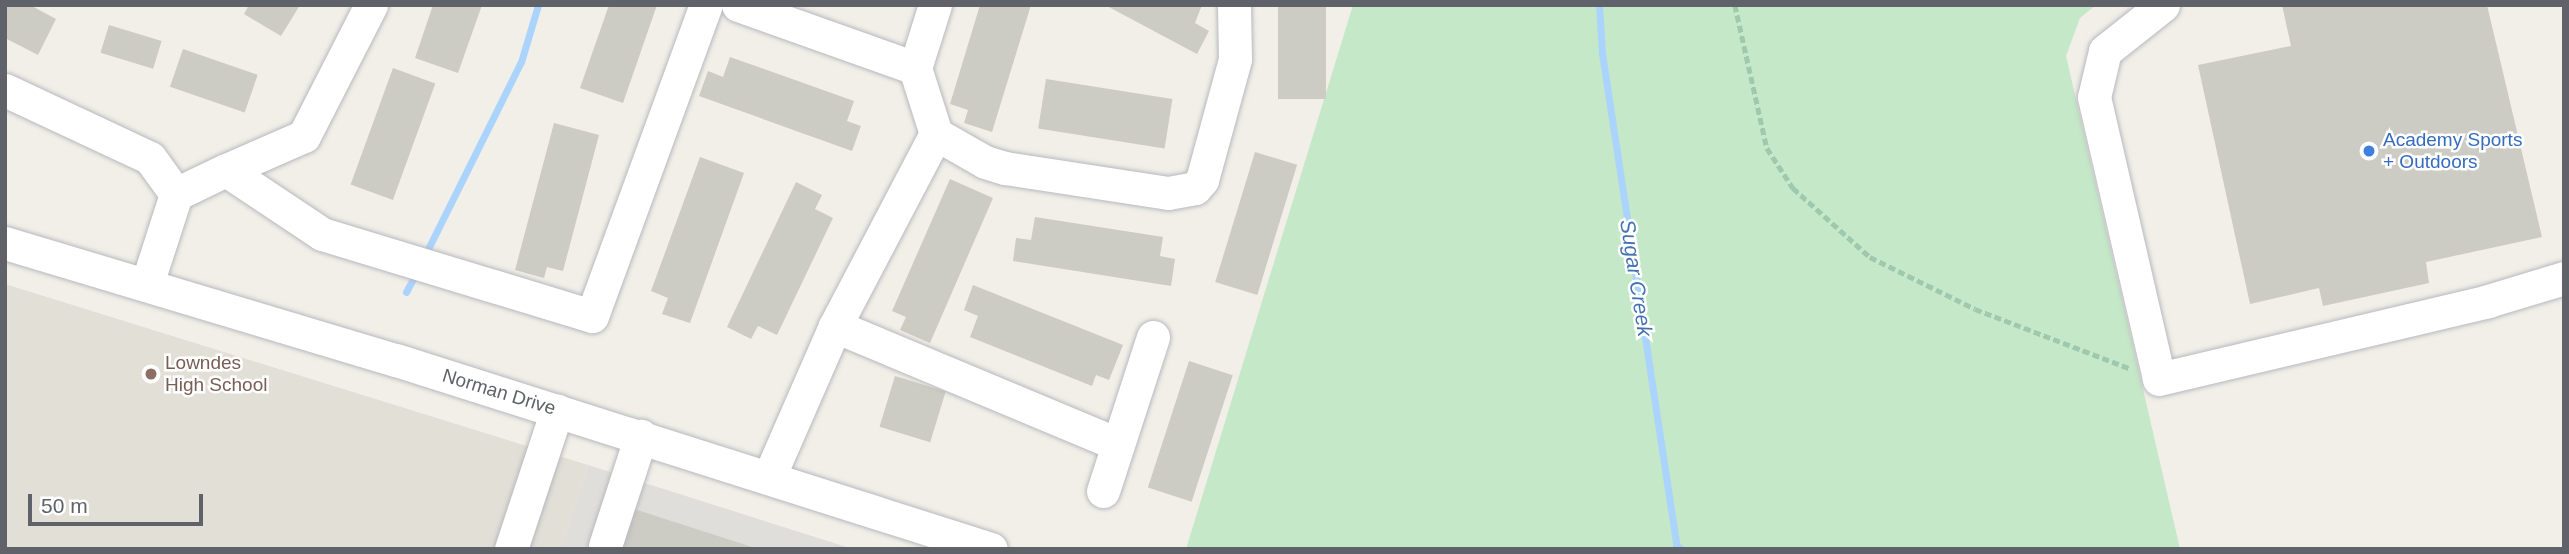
<!DOCTYPE html>
<html>
<head>
<meta charset="utf-8">
<style>
	body { margin:0 }
	#map { position:relative; width:2569px; height:554px; overflow:hidden; background:#f1efe8; font-family:Arial,sans-serif }
	div>[style] { position:absolute }
	.industrial>* { inset:0; background:#e0deda }
	.education>* { inset:0; background:#e1dfd6 }
	.green>* { inset:0; background:#c5e8c8 }
	.stream>* { height:7px; margin:-3.5px; padding:0 3.5px; transform-origin:3.5px; border-radius:3.5px; background:#aad4fe }
	.building>* { inset:0; background:#cccbc4; transform-origin:0 0 }
	.path>* { height:4.5px; margin-top:-2.25px; transform-origin:0; background:repeating-linear-gradient(90deg,#9ec9ae 0 7px,transparent 0 10.5px) }
	.roads { filter:drop-shadow(0 0 2px #b8b9be) drop-shadow(0 0 2px #b8b9be) }
	.minor>* { height:33px; margin:-16.5px; padding:0 16.5px; transform-origin:16.5px; border-radius:16.5px; background:#fff }
	.dots>* { width:19px; height:19px; translate:-50% -50%; box-sizing:border-box; border:4px solid #fff; border-radius:50% }
	span { translate:-50% -50%; white-space:nowrap; text-align:center; line-height:1.15; -webkit-text-stroke:5px #fff; paint-order:stroke }
	.shop-label { font-size:19px; color:#366cbe }
	.left { translate:0 -50%; text-align:left }
	.education-label { font-size:19px; color:#785e54 }
	.street-label { font-size:19px; color:#5f6268 }
	.water-label { font-size:21px; color:#4572b2; font-style:italic }
	.frame { position:absolute; inset:0; border:7px solid #5f6268; pointer-events:none }
	.scale { position:absolute; left:28px; top:494px; width:175px; height:32px; box-sizing:border-box; border:4px solid #5f6268; border-top:0; padding-left:9px; font-size:21px; line-height:24px; white-space:nowrap; color:#5f6268; -webkit-text-stroke:5px #fff; paint-order:stroke }
</style>
</head>
<body>
<div id="map">
	<div class="industrial">
		<i style="clip-path:polygon(588px 465px,853px 549px,560px 549px)"></i>
	</div>
	<div class="education">
		<i style="clip-path:polygon(5px 284px,588px 465px,560px 549px,5px 549px)"></i>
	</div>
	<div class="green">
		<i style="clip-path:polygon(1353px 5px,2096px 5px,2080px 18px,2066px 56px,2180px 549px,1186px 549px)"></i>
	</div>
	<div class="stream">
		<i style="left:1599px;top:5px;width:48px;rotate:86.4deg"></i>
		<i style="left:1602px;top:53px;width:498px;rotate:81.4deg"></i>
		<i style="left:1676px;top:545px;width:6px;rotate:39deg"></i>
		<i style="left:424px;top:257px;width:218px;rotate:-63.6deg"></i>
		<i style="left:521px;top:62px;width:59px;rotate:-73.4deg"></i>
		<i style="left:406px;top:292px;width:24px;rotate:-62deg"></i>
	</div>
	<div class="building">
		<i style="clip-path:polygon(5px 5px,30px 5px,56px 19px,38px 55px,5px 38px)"></i>
		<i style="clip-path:polygon(249px 5px,300px 5px,281px 36px,244px 14px)"></i>
		<i style="clip-path:polygon(433px 5px,482px 5px,458px 73px,415px 58px)"></i>
		<i style="clip-path:polygon(609px 5px,657px 5px,623px 103px,580px 88px)"></i>
		<i style="clip-path:polygon(980px 5px,1031px 5px,992px 132px,964px 123px,968px 110px,950px 104px)"></i>
		<i style="clip-path:polygon(1105px 5px,1202px 5px,1195px 23px,1209px 31px,1197px 54px)"></i>
		<i style="left:1278px;top:5px;width:48px;height:94px"></i>
		<i style="clip-path:polygon(2282px 5px,2487px 5px,2542px 237px,2426px 262px,2429px 283px,2323px 306px,2319px 288px,2250px 304px,2198px 65px,2291px 46px)"></i>
		<i style="left:109px;top:25px;width:55px;height:29px;rotate:17deg"></i>
		<i style="left:183px;top:49px;width:79px;height:40px;rotate:19deg"></i>
		<i style="clip-path:polygon(730px 57px,854px 101px,847px 121px,861px 126px,852px 151px,699px 96px,708px 71px,723px 77px)"></i>
		<i style="left:393px;top:68px;width:45px;height:124px;rotate:20deg"></i>
		<i style="left:1046px;top:79px;width:128px;height:50px;rotate:9deg"></i>
		<i style="clip-path:polygon(554px 123px,599px 135px,563px 271px,547px 267px,544px 278px,515px 270px)"></i>
		<i style="left:1255px;top:152px;width:44px;height:136px;rotate:17deg"></i>
		<i style="clip-path:polygon(700px 157px,744px 173px,690px 323px,662px 314px,668px 298px,651px 291px)"></i>
		<i style="clip-path:polygon(950px 179px,993px 198px,930px 343px,900px 330px,906px 317px,892px 311px)"></i>
		<i style="clip-path:polygon(796px 182px,822px 195px,815px 209px,833px 218px,777px 335px,758px 326px,751px 339px,727px 327px)"></i>
		<i style="clip-path:polygon(1035px 217px,1163px 237px,1160px 256px,1175px 259px,1171px 286px,1013px 261px,1016px 238px,1031px 240px)"></i>
		<i style="clip-path:polygon(973px 285px,1123px 345px,1109px 380px,1096px 375px,1092px 386px,970px 337px,978px 316px,964px 310px)"></i>
		<i style="left:1189px;top:361px;width:46px;height:133px;rotate:18deg"></i>
		<i style="left:895px;top:376px;width:53px;height:53px;rotate:17deg"></i>
		<i style="clip-path:polygon(631px 508px,755px 548px,755px 549px,618px 549px)"></i>
	</div>
	<div class="path">
		<i style="left:1735px;top:5px;width:147px;rotate:77.4deg"></i>
		<i style="left:1767px;top:148px;width:48px;rotate:57deg"></i>
		<i style="left:1793px;top:188px;width:103px;rotate:41.9deg"></i>
		<i style="left:1870px;top:257px;width:117px;rotate:26.3deg"></i>
		<i style="left:1975px;top:309px;width:165px;rotate:21deg"></i>
	</div>
	<div class="roads">
		<div class="minor">
			<i style="left:371px;top:5px;width:147px;rotate:117.1deg"></i>
			<i style="left:304px;top:136px;width:85px;rotate:156.4deg"></i>
			<i style="left:226px;top:170px;width:115px;rotate:33.7deg"></i>
			<i style="left:322px;top:234px;width:282px;rotate:16.9deg"></i>
			<i style="left:592px;top:316px;width:331px;rotate:-69.9deg"></i>
			<i style="left:738px;top:5px;width:188px;rotate:19.6deg"></i>
			<i style="left:935px;top:5px;width:66px;rotate:107.6deg"></i>
			<i style="left:915px;top:68px;width:69px;rotate:72.3deg"></i>
			<i style="left:936px;top:134px;width:56px;rotate:29.7deg"></i>
			<i style="left:985px;top:162px;width:21px;rotate:17deg"></i>
			<i style="left:1005px;top:168px;width:165px;rotate:8.7deg"></i>
			<i style="left:1168px;top:193px;width:27px;rotate:-10deg"></i>
			<i style="left:1195px;top:188px;width:11px;rotate:-49deg"></i>
			<i style="left:1202px;top:180px;width:125px;rotate:-74.7deg"></i>
			<i style="left:1235px;top:59px;width:54px;rotate:-91.1deg"></i>
			<i style="left:2163px;top:5px;width:74px;rotate:141.6deg"></i>
			<i style="left:2105px;top:51px;width:47px;rotate:103.4deg"></i>
			<i style="left:2094px;top:97px;width:289px;rotate:77deg"></i>
			<i style="left:2159px;top:379px;width:338px;rotate:-13.3deg"></i>
			<i style="left:2488px;top:301px;width:79px;rotate:-16.8deg"></i>
			<i style="left:5px;top:90px;width:160px;rotate:25.1deg"></i>
			<i style="left:150px;top:158px;width:44px;rotate:54.2deg"></i>
			<i style="left:5px;top:243px;width:408px;rotate:16.7deg"></i>
			<i style="left:396px;top:360px;width:624px;rotate:17.62deg"></i>
			<i style="left:147px;top:284px;width:95px;rotate:-72.1deg"></i>
			<i style="left:176px;top:194px;width:55px;rotate:-25.6deg"></i>
			<i style="left:835px;top:326px;width:306px;rotate:22.7deg"></i>
			<i style="left:769px;top:477px;width:165px;rotate:-66.4deg"></i>
			<i style="left:835px;top:326px;width:217px;rotate:-62.3deg"></i>
			<i style="left:1103px;top:491px;width:162px;rotate:-72deg"></i>
			<i style="left:605px;top:546px;width:116px;rotate:-71.9deg"></i>
			<i style="left:511px;top:549px;width:146px;rotate:-71.7deg"></i>
		</div>
	</div>
	<div class="dots">
		<i style="left:2369px;top:151px;background:#3f7fe0"></i>
		<i style="left:151px;top:374px;background:#8d6e63"></i>
	</div>
	<div class="shop-label">
		<span class="left" style="left:2383px;top:151px">Academy Sports<br>+ Outdoors</span>
	</div>
	<div class="education-label">
		<span class="left" style="left:165px;top:374px">Lowndes<br>High School</span>
	</div>
	<div class="street-label">
		<span style="left:499px;top:392px;rotate:17deg">Norman Drive</span>
	</div>
	<div class="water-label">
		<span style="left:1636px;top:278px;rotate:81deg">Sugar Creek</span>
	</div>
	<div class="frame"></div>
	<div class="scale">50 m</div>
</div>
</body>
</html>
